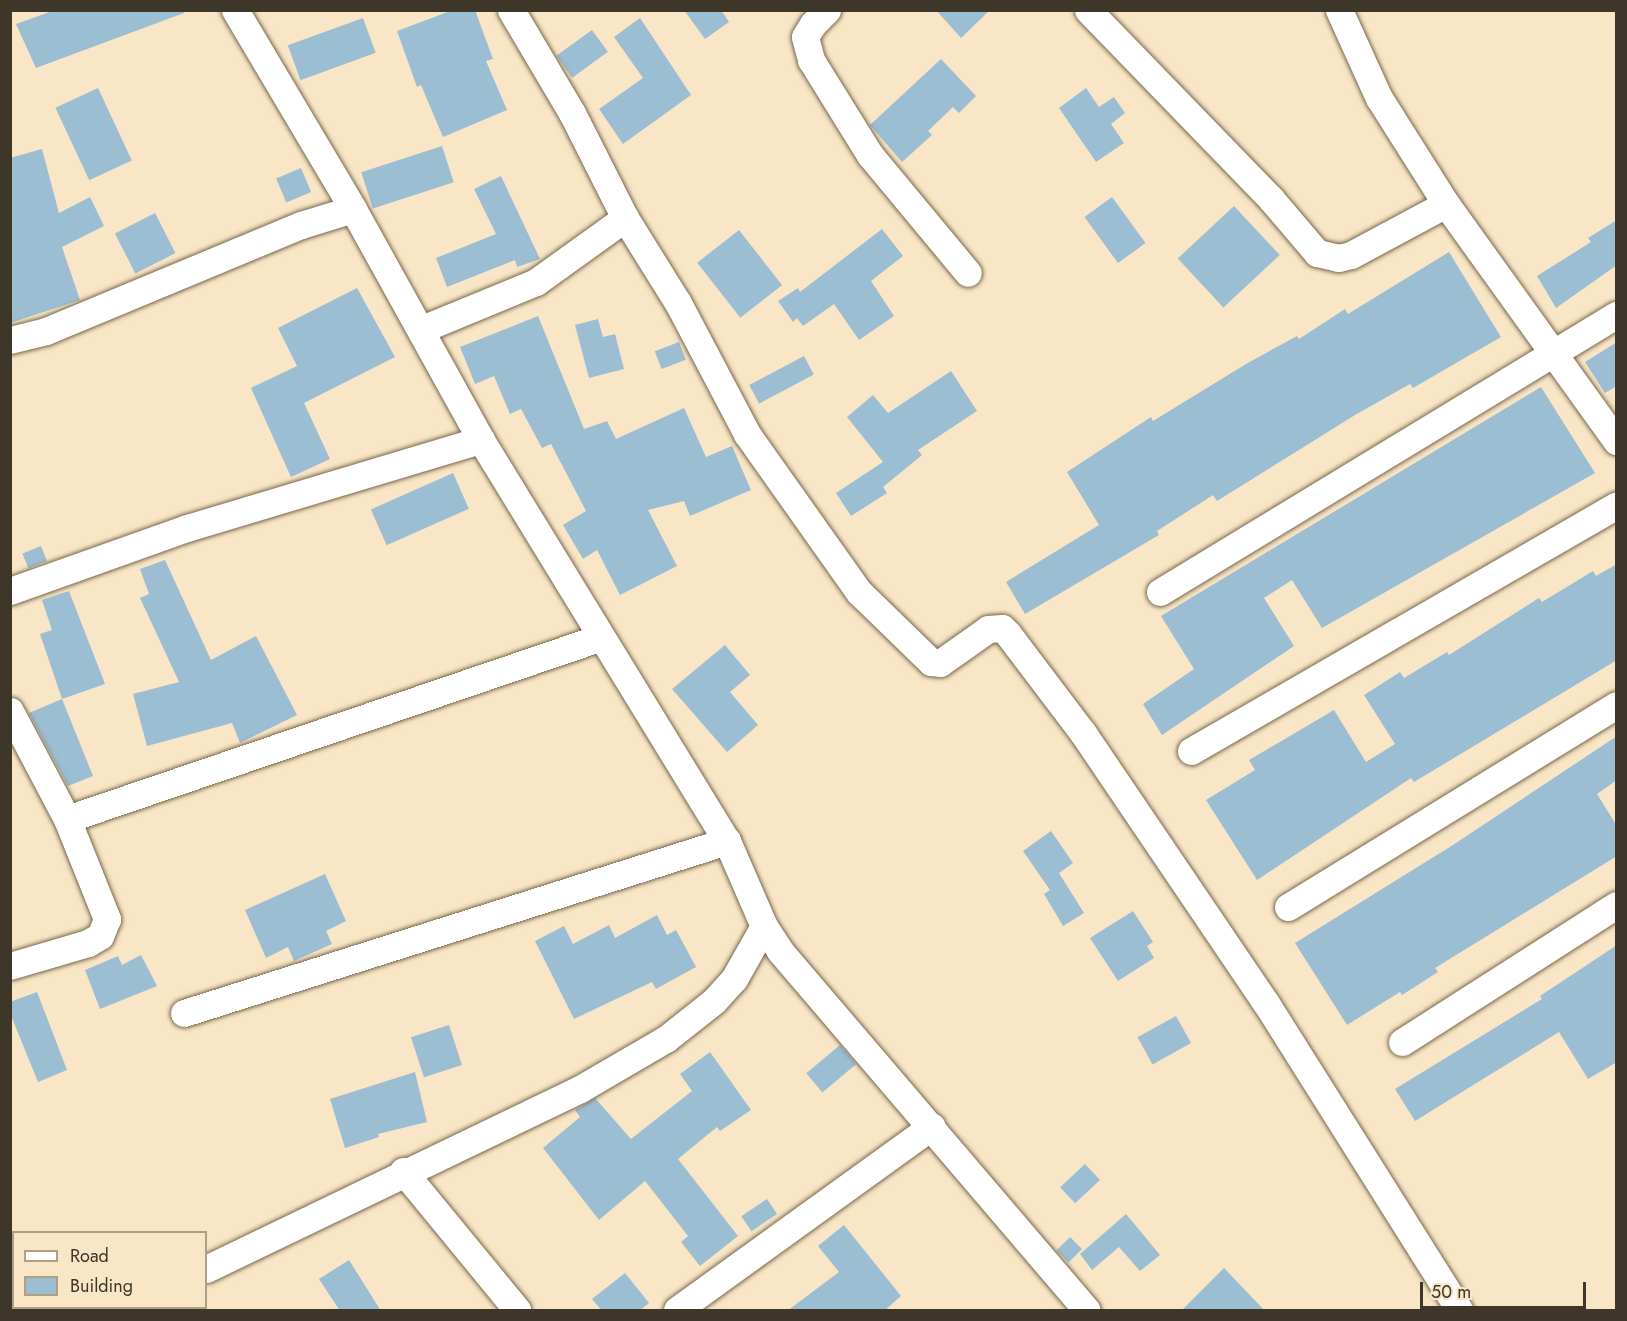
<!DOCTYPE html>
<html>
<head>
<meta charset="utf-8">
<style>
	body { margin:0 }
	#map { position:relative; width:1627px; height:1321px; overflow:hidden; background:#f8e6c6; font-family:Jost,sans-serif }
	div>[style] { position:absolute }
	.building>* { inset:0; background:#9cbed3; transform-origin:0 0 }
	.roads { filter:drop-shadow(0 0 2px #78684b) drop-shadow(0 0 2px #78684b) }
	.minor>* { height:27px; margin:-13.5px; padding:0 13.5px; transform-origin:13.5px; border-radius:13.5px; background:#fff }
	span { translate:-50% -50%; white-space:nowrap; text-align:center; line-height:1.15; -webkit-text-stroke:5px #f8e6c6; paint-order:stroke }
	.frame { position:absolute; inset:0; border:12px solid #3d3629; pointer-events:none }
	.legend { position:absolute; left:12px; top:1231px; width:195px; height:78px; box-sizing:border-box; background:#f8e6c6; border:2px solid #ada087; margin:0; padding:8px 10px; list-style:none; font-size:18px; color:#3d3629 }
	.legend li { display:flex; align-items:center; gap:12px; height:30px }
	.legend b { width:30px; border:2px solid #ada087 }
	.scale { position:absolute; left:1420px; top:1282px; width:166px; height:27px; box-sizing:border-box; border:3px solid #3d3629; border-top:0; padding-left:8px; font-size:18px; line-height:21px; white-space:nowrap; color:#3d3629; -webkit-text-stroke:4px #f8e6c6; paint-order:stroke }
</style>
</head>
<body>
<div id="map">
	<div class="building">
		<i style="clip-path:polygon(55px 10px,184px 10px,184px 13px,36px 68px,16px 24px)"></i>
		<i style="clip-path:polygon(453px 10px,475px 10px,493px 59px,486px 61px,507px 110px,443px 137px,421px 85px,417px 87px,397px 31px)"></i>
		<i style="clip-path:polygon(684px 10px,721px 10px,729px 22px,705px 39px)"></i>
		<i style="clip-path:polygon(936px 10px,990px 10px,961px 38px)"></i>
		<i style="left:363px;top:18px;width:37px;height:80px;rotate:70deg"></i>
		<i style="clip-path:polygon(640px 18px,691px 95px,623px 144px,599px 109px,643px 78px,614px 37px)"></i>
		<i style="left:592px;top:30px;width:27px;height:44px;rotate:54deg"></i>
		<i style="clip-path:polygon(941px 59px,976px 96px,959px 113px,953px 107px,928px 131px,932px 135px,902px 162px,870px 125px)"></i>
		<i style="left:98px;top:88px;width:80px;height:47px;rotate:65deg"></i>
		<i style="clip-path:polygon(1086px 88px,1099px 107px,1114px 97px,1125px 113px,1111px 124px,1124px 143px,1096px 162px,1059px 108px)"></i>
		<i style="left:442px;top:146px;width:38px;height:85px;rotate:72deg"></i>
		<i style="clip-path:polygon(42px 149px,59px 213px,90px 197px,104px 226px,62px 247px,80px 300px,10px 323px,10px 158px)"></i>
		<i style="left:301px;top:168px;width:26px;height:27px;rotate:67deg"></i>
		<i style="clip-path:polygon(501px 176px,540px 259px,517px 267px,515px 260px,447px 287px,436px 258px,496px 234px,474px 189px)"></i>
		<i style="left:1112px;top:197px;width:57px;height:34px;rotate:54deg"></i>
		<i style="left:1234px;top:206px;width:67px;height:77px;rotate:47deg"></i>
		<i style="left:155px;top:213px;width:45px;height:45px;rotate:63deg"></i>
		<i style="clip-path:polygon(1617px 220px,1617px 265px,1556px 308px,1537px 276px,1591px 242px,1588px 238px)"></i>
		<i style="clip-path:polygon(882px 229px,903px 256px,871px 281px,894px 316px,859px 340px,834px 304px,803px 326px,797px 318px,793px 322px,778px 301px,798px 288px,800px 292px)"></i>
		<i style="left:739px;top:230px;width:70px;height:53px;rotate:52deg"></i>
		<i style="clip-path:polygon(1449px 252px,1501px 337px,1413px 388px,1410px 384px,1355px 415px,1217px 501px,1213px 495px,1157px 531px,1159px 535px,1025px 614px,1006px 582px,1099px 525px,1067px 472px,1151px 417px,1153px 421px,1246px 364px,1297px 336px,1299px 339px,1345px 309px,1348px 314px)"></i>
		<i style="clip-path:polygon(357px 288px,395px 357px,304px 403px,330px 459px,291px 477px,251px 388px,297px 366px,278px 328px)"></i>
		<i style="clip-path:polygon(538px 316px,584px 429px,607px 421px,616px 439px,684px 408px,706px 457px,732px 446px,751px 490px,690px 516px,684px 501px,648px 510px,677px 566px,620px 595px,597px 550px,583px 559px,563px 525px,586px 511px,551px 444px,542px 448px,521px 409px,510px 414px,494px 376px,475px 384px,460px 347px)"></i>
		<i style="clip-path:polygon(598px 319px,603px 337px,615px 334px,624px 369px,589px 378px,575px 325px)"></i>
		<i style="left:679px;top:342px;width:19px;height:26px;rotate:69deg"></i>
		<i style="clip-path:polygon(1617px 342px,1617px 386px,1605px 393px,1585px 362px)"></i>
		<i style="left:804px;top:356px;width:21px;height:62px;rotate:62deg"></i>
		<i style="clip-path:polygon(951px 371px,977px 411px,918px 450px,922px 455px,883px 487px,887px 493px,851px 516px,836px 493px,883px 462px,847px 417px,873px 395px,888px 413px)"></i>
		<i style="clip-path:polygon(1541px 387px,1595px 473px,1322px 628px,1292px 580px,1264px 598px,1294px 646px,1162px 735px,1143px 704px,1194px 669px,1161px 616px)"></i>
		<i style="left:453px;top:473px;width:39px;height:90px;rotate:66deg"></i>
		<i style="left:41px;top:546px;width:16px;height:20px;rotate:68deg"></i>
		<i style="clip-path:polygon(165px 560px,211px 660px,256px 636px,297px 715px,240px 743px,232px 723px,147px 746px,133px 694px,179px 682px,140px 598px,149px 594px,140px 569px)"></i>
		<i style="clip-path:polygon(1617px 564px,1617px 660px,1414px 782px,1411px 778px,1257px 880px,1206px 800px,1255px 770px,1249px 760px,1334px 710px,1366px 762px,1395px 744px,1364px 695px,1400px 672px,1404px 678px,1447px 652px,1449px 655px,1539px 598px,1542px 602px,1593px 571px,1596px 576px)"></i>
		<i style="clip-path:polygon(69px 591px,105px 684px,62px 699px,40px 634px,52px 630px,42px 600px)"></i>
		<i style="clip-path:polygon(725px 645px,750px 675px,730px 692px,758px 725px,727px 752px,672px 689px)"></i>
		<i style="clip-path:polygon(62px 699px,93px 776px,68px 786px,29px 713px)"></i>
		<i style="clip-path:polygon(1617px 736px,1617px 780px,1597px 794px,1617px 826px,1617px 856px,1435px 968px,1438px 972px,1402px 995px,1400px 992px,1347px 1025px,1295px 943px,1453px 845px)"></i>
		<i style="clip-path:polygon(1051px 831px,1073px 863px,1059px 873px,1084px 913px,1063px 926px,1044px 894px,1050px 890px,1023px 851px)"></i>
		<i style="clip-path:polygon(325px 874px,346px 921px,326px 931px,332px 944px,294px 961px,288px 947px,266px 958px,245px 910px)"></i>
		<i style="clip-path:polygon(1133px 911px,1153px 942px,1147px 946px,1154px 958px,1118px 981px,1090px 938px)"></i>
		<i style="clip-path:polygon(657px 915px,667px 935px,676px 930px,696px 967px,656px 989px,652px 982px,574px 1019px,535px 941px,564px 926px,573px 944px,609px 925px,615px 938px)"></i>
		<i style="clip-path:polygon(1617px 945px,1617px 1062px,1588px 1079px,1559px 1032px,1415px 1121px,1395px 1089px,1542px 999px,1540px 996px)"></i>
		<i style="clip-path:polygon(141px 955px,157px 986px,100px 1009px,85px 970px,118px 956px,122px 965px)"></i>
		<i style="clip-path:polygon(37px 992px,67px 1070px,38px 1082px,10px 1013px,10px 1002px)"></i>
		<i style="left:1176px;top:1016px;width:31px;height:44px;rotate:61deg"></i>
		<i style="left:449px;top:1025px;width:42px;height:40px;rotate:72deg"></i>
		<i style="left:840px;top:1045px;width:25px;height:44px;rotate:50deg"></i>
		<i style="clip-path:polygon(710px 1052px,751px 1110px,720px 1131px,717px 1127px,678px 1159px,738px 1236px,700px 1266px,681px 1242px,688px 1236px,645px 1181px,599px 1220px,543px 1148px,580px 1117px,575px 1110px,595px 1098px,631px 1139px,692px 1091px,680px 1074px)"></i>
		<i style="clip-path:polygon(415px 1072px,427px 1122px,378px 1134px,379px 1137px,345px 1148px,330px 1099px)"></i>
		<i style="left:1085px;top:1164px;width:22px;height:34px;rotate:47deg"></i>
		<i style="left:767px;top:1199px;width:18px;height:31px;rotate:56deg"></i>
		<i style="clip-path:polygon(1126px 1214px,1160px 1255px,1140px 1271px,1119px 1247px,1092px 1270px,1080px 1254px)"></i>
		<i style="clip-path:polygon(844px 1225px,901px 1296px,884px 1311px,787px 1311px,839px 1272px,818px 1246px)"></i>
		<i style="left:1070px;top:1237px;width:17px;height:19px;rotate:45deg"></i>
		<i style="clip-path:polygon(349px 1260px,381px 1311px,340px 1311px,319px 1279px)"></i>
		<i style="clip-path:polygon(1224px 1268px,1265px 1311px,1181px 1311px)"></i>
		<i style="clip-path:polygon(625px 1273px,649px 1303px,639px 1311px,602px 1311px,592px 1299px)"></i>
	</div>
	<div class="roads">
		<div class="minor">
			<i style="left:235px;top:10px;width:231px;rotate:59.3deg"></i>
			<i style="left:353px;top:209px;width:264px;rotate:61deg"></i>
			<i style="left:481px;top:440px;width:470px;rotate:58.5deg"></i>
			<i style="left:727px;top:841px;width:93px;rotate:66.5deg"></i>
			<i style="left:764px;top:926px;width:30px;rotate:57deg"></i>
			<i style="left:780px;top:951px;width:472px;rotate:49.5deg"></i>
			<i style="left:511px;top:10px;width:120px;rotate:59.4deg"></i>
			<i style="left:572px;top:113px;width:118px;rotate:63.2deg"></i>
			<i style="left:625px;top:218px;width:100px;rotate:58.1deg"></i>
			<i style="left:678px;top:303px;width:148px;rotate:62.2deg"></i>
			<i style="left:747px;top:434px;width:194px;rotate:54.7deg"></i>
			<i style="left:859px;top:592px;width:100px;rotate:44.2deg"></i>
			<i style="left:931px;top:662px;width:9px;rotate:6deg"></i>
			<i style="left:940px;top:663px;width:59px;rotate:-35.3deg"></i>
			<i style="left:988px;top:629px;width:14px;rotate:-4deg"></i>
			<i style="left:1002px;top:628px;width:8px;rotate:45deg"></i>
			<i style="left:1008px;top:634px;width:124px;rotate:52.9deg"></i>
			<i style="left:1083px;top:733px;width:326px;rotate:55.9deg"></i>
			<i style="left:1266px;top:1003px;width:363px;rotate:57.8deg"></i>
			<i style="left:827px;top:10px;width:20px;rotate:135deg"></i>
			<i style="left:813px;top:24px;width:15px;rotate:122deg"></i>
			<i style="left:805px;top:37px;width:24px;rotate:75deg"></i>
			<i style="left:811px;top:60px;width:112px;rotate:58.2deg"></i>
			<i style="left:870px;top:155px;width:153px;rotate:50.3deg"></i>
			<i style="left:1088px;top:10px;width:263px;rotate:45.9deg"></i>
			<i style="left:1271px;top:199px;width:71px;rotate:49.6deg"></i>
			<i style="left:1317px;top:253px;width:22px;rotate:13deg"></i>
			<i style="left:1338px;top:258px;width:13px;rotate:-13deg"></i>
			<i style="left:1351px;top:255px;width:108px;rotate:-28.2deg"></i>
			<i style="left:1339px;top:10px;width:97px;rotate:65.6deg"></i>
			<i style="left:1379px;top:98px;width:125px;rotate:57.7deg"></i>
			<i style="left:1446px;top:204px;width:292px;rotate:54.3deg"></i>
			<i style="left:422px;top:329px;width:123px;rotate:-22.4deg"></i>
			<i style="left:536px;top:282px;width:110px;rotate:-35.7deg"></i>
			<i style="left:10px;top:340px;width:37px;rotate:-14deg"></i>
			<i style="left:46px;top:331px;width:276px;rotate:-22.6deg"></i>
			<i style="left:301px;top:225px;width:54px;rotate:-17.1deg"></i>
			<i style="left:10px;top:591px;width:188px;rotate:-19.6deg"></i>
			<i style="left:187px;top:528px;width:307px;rotate:-16.7deg"></i>
			<i style="left:1160px;top:592px;width:534px;rotate:-31.28deg"></i>
			<i style="left:10px;top:711px;width:122px;rotate:62.2deg"></i>
			<i style="left:67px;top:819px;width:108px;rotate:68.2deg"></i>
			<i style="left:107px;top:919px;width:18px;rotate:112deg"></i>
			<i style="left:100px;top:936px;width:14px;rotate:150deg"></i>
			<i style="left:88px;top:943px;width:81px;rotate:163.6deg"></i>
			<i style="left:1191px;top:751px;width:491px;rotate:-30deg"></i>
			<i style="left:67px;top:819px;width:562px;rotate:-18.79deg"></i>
			<i style="left:1288px;top:907px;width:385px;rotate:-31.6deg"></i>
			<i style="left:184px;top:1013px;width:570px;rotate:-17.58deg"></i>
			<i style="left:1402px;top:1042px;width:254px;rotate:-32.6deg"></i>
			<i style="left:403px;top:1171px;width:180px;rotate:50.6deg"></i>
			<i style="left:206px;top:1269px;width:415px;rotate:-25.7deg"></i>
			<i style="left:580px;top:1089px;width:99px;rotate:-30.2deg"></i>
			<i style="left:666px;top:1039px;width:61px;rotate:-38.4deg"></i>
			<i style="left:714px;top:1001px;width:30px;rotate:-48deg"></i>
			<i style="left:734px;top:979px;width:61px;rotate:-60.5deg"></i>
			<i style="left:10px;top:1305px;width:4px"></i>
			<i style="left:677px;top:1310px;width:314px;rotate:-35.8deg"></i>
		</div>
	</div>
	<div class="frame"></div>
	<ul class="legend">
	<li><b style="height:8px;background:#fff"></b>Road</li>
	<li><b style="height:16px;background:#9cbed3"></b>Building</li>
	</ul>
	<div class="scale">50 m</div>
</div>
</body>
</html>
